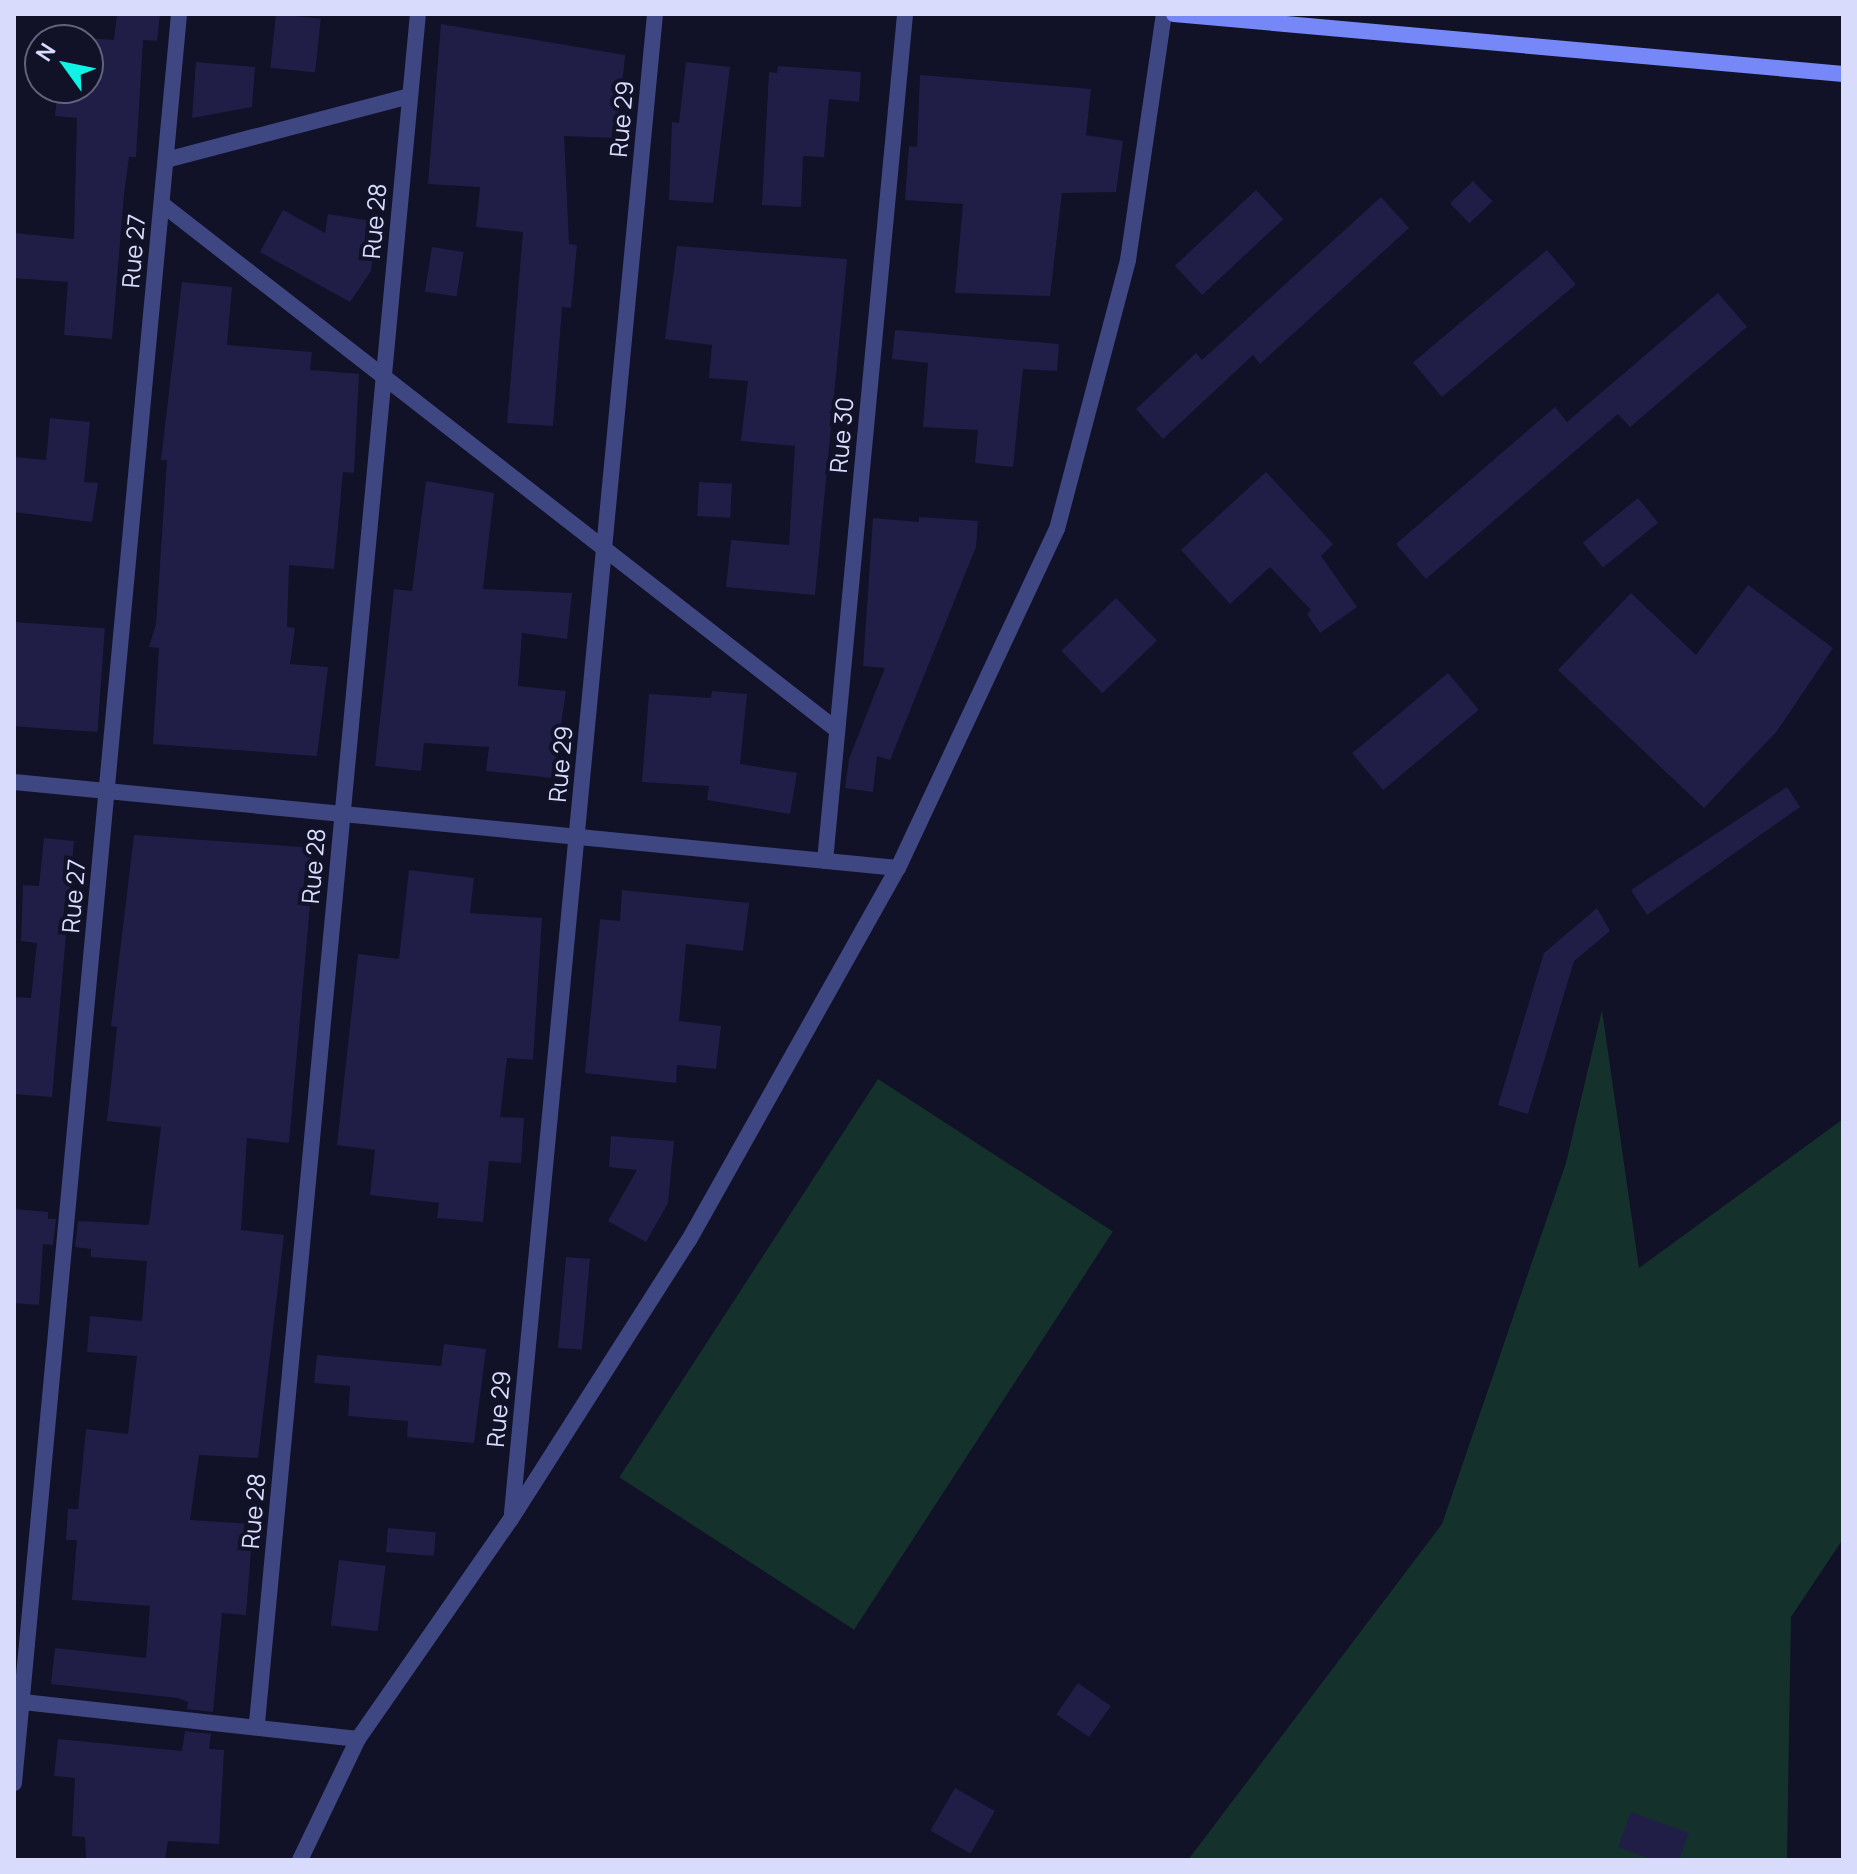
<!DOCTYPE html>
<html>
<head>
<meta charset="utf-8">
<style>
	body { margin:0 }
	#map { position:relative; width:1857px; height:1874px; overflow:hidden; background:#111127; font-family:Manrope,sans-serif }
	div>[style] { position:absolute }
	.green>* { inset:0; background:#14312b; transform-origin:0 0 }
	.building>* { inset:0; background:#201e47; transform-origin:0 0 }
	.street>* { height:16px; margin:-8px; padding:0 8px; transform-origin:8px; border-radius:8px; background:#3f4783 }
	.secondary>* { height:16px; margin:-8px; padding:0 8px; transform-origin:8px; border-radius:8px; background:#7687f7 }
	span { translate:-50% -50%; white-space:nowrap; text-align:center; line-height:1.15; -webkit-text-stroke:8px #111127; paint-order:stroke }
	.street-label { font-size:24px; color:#d9dbfd }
	.frame { position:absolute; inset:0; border:16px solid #d9dbfd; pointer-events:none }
	.north { position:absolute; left:24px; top:24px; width:80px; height:80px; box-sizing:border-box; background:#111127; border:2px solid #61627d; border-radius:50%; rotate:303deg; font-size:22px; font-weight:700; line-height:32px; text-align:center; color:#d9dbfd }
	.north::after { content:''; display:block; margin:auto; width:28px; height:36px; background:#10f2e4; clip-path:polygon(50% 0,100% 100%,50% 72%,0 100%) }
</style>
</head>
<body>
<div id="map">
	<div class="green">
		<i style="clip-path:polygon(1602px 1010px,1639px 1268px,1843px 1119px,1843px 1539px,1791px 1617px,1787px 1860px,1188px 1860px,1442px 1524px,1566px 1163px)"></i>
		<i style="left:878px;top:1079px;width:280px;height:475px;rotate:33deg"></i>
	</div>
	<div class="building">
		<i style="clip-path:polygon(117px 14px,160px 14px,157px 41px,143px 40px,136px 157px,129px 157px,124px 194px,112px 339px,64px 335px,68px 282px,14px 278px,14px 233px,74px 239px,77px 118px,55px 116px,58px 88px,88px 88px,88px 38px,114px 40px)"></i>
		<i style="left:276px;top:14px;width:45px;height:54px;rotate:6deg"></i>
		<i style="clip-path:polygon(441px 24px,625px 55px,617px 138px,564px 136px,569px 244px,577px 245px,571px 308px,562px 307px,553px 426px,507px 423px,523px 232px,476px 227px,480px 187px,428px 184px)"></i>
		<i style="clip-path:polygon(196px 62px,255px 67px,252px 107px,192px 118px)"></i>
		<i style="clip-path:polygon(686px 62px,730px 67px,713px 203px,669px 200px,672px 122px,679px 123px)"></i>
		<i style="clip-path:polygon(778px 66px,861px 72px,859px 102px,829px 99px,824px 157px,803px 156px,801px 207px,762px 205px,769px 72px,777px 73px)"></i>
		<i style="clip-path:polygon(920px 75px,1091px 89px,1086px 135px,1123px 141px,1116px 192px,1062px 193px,1050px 296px,955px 293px,963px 204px,905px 200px,909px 146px,917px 147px)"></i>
		<i style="left:1473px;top:181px;width:28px;height:32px;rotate:46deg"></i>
		<i style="left:1256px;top:190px;width:40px;height:111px;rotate:47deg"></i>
		<i style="clip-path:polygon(1381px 197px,1409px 228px,1260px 364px,1253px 355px,1163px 439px,1136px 409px,1196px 353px,1202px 360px)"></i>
		<i style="clip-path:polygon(283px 210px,325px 233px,328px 214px,378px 222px,371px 271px,350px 302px,260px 252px)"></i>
		<i style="clip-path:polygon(677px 246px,847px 259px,815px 595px,726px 587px,731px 540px,789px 545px,795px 446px,741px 441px,748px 381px,709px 378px,712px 345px,665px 339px)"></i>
		<i style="left:432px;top:247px;width:32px;height:45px;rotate:9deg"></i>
		<i style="left:1547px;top:250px;width:45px;height:175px;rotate:50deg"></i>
		<i style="clip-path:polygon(182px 282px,232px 287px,227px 345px,312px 352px,310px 370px,359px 374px,354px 473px,343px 472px,334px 569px,289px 565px,287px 627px,295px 628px,290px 664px,328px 667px,317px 756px,153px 744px,159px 648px,149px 647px,156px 624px,167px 460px,161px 460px)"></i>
		<i style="clip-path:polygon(1718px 293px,1747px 327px,1630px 427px,1618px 414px,1426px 579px,1396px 544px,1555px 407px,1567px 422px)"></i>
		<i style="clip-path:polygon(895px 330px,1059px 344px,1057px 371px,1023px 369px,1013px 467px,975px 463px,978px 430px,923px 427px,928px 363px,892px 359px)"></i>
		<i style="clip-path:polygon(50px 418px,90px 422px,84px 482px,98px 483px,92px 522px,14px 512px,14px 457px,46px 460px)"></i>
		<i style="clip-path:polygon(1266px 472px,1333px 544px,1321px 556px,1357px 607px,1320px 633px,1307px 614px,1311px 610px,1270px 567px,1230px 604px,1181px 550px)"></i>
		<i style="clip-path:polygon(426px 481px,494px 493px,483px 589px,572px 593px,567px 639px,522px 633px,518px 686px,566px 691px,553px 778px,486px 771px,489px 747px,424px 743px,421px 771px,375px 766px,394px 589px,412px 591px)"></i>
		<i style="left:699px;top:482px;width:33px;height:34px;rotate:3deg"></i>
		<i style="left:1638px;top:498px;width:32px;height:71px;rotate:51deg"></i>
		<i style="clip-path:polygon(919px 517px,978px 521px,976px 547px,890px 760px,877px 756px,873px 792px,845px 788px,849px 759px,885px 668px,863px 666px,873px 518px,919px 522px)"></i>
		<i style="clip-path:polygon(1748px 585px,1833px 648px,1777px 731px,1704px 808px,1558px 670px,1631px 593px,1696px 655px)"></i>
		<i style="left:1116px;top:598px;width:59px;height:76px;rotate:46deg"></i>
		<i style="left:14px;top:622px;width:91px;height:104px;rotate:4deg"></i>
		<i style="left:1448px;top:673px;width:48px;height:125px;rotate:50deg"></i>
		<i style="clip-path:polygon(712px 691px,747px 694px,740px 764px,797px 773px,790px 814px,707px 800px,709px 786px,642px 782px,649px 694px,711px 698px)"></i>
		<i style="clip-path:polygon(1787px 787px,1800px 807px,1647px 915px,1631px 890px)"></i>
		<i style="clip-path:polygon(134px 835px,315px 848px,289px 1143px,247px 1138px,241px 1230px,284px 1235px,258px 1458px,199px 1455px,190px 1520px,253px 1524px,246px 1615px,222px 1613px,213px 1712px,187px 1709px,188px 1702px,178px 1698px,51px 1684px,55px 1648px,146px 1658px,150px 1606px,72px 1600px,77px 1540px,66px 1540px,68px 1509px,78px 1509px,86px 1429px,128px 1434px,137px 1356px,87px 1352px,90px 1316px,142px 1321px,147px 1261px,91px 1257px,91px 1249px,75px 1247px,78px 1221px,149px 1225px,161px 1127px,107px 1121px,117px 1027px,111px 1026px)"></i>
		<i style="clip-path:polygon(44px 838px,74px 841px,52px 1097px,14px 1094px,14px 997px,31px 998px,37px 943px,21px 941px,23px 885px,39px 886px)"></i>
		<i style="clip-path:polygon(409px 870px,474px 878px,470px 913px,542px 918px,533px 1060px,507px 1058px,500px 1117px,524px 1118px,521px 1163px,489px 1161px,483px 1222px,437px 1218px,439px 1203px,370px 1195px,375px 1150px,337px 1145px,358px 954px,399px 959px)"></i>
		<i style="clip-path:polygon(622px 890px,749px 903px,743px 951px,686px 944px,679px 1021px,721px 1026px,716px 1069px,677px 1065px,676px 1083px,585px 1073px,600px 919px,620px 921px)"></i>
		<i style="clip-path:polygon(1597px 908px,1610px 931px,1574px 961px,1528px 1114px,1498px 1105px,1544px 953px)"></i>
		<i style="clip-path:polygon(611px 1136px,674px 1141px,668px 1203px,646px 1242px,608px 1221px,637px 1170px,609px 1167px)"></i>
		<i style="clip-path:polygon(14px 1209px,48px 1212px,48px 1219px,56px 1219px,53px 1245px,43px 1244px,39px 1305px,14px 1303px)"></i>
		<i style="left:566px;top:1257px;width:24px;height:91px;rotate:5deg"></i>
		<i style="clip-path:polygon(444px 1344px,486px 1349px,474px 1443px,407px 1437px,408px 1421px,348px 1416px,350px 1386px,314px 1383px,317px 1355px,441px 1366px)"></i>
		<i style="left:388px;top:1528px;width:48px;height:24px;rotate:5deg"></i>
		<i style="left:339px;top:1560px;width:47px;height:66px;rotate:7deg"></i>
		<i style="left:1078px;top:1683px;width:40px;height:38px;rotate:35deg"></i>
		<i style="clip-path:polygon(185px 1731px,211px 1734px,209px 1749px,224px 1750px,219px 1844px,168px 1841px,165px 1860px,86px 1860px,85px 1837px,72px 1836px,75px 1778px,54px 1776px,58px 1739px,182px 1751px)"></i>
		<i style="left:955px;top:1788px;width:46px;height:49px;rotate:30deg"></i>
		<i style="clip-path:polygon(1631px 1812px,1689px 1833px,1679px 1860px,1654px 1860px,1618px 1847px)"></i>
	</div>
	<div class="street">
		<i style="left:166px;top:160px;width:252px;rotate:-14.7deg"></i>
		<i style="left:162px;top:204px;width:856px;rotate:37.93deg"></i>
		<i style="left:14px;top:782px;width:888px;rotate:5.56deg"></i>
		<i style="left:825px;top:861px;width:851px;rotate:-84.6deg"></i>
		<i style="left:512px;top:1513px;width:1506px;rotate:-84.55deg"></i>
		<i style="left:14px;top:1701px;width:346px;rotate:6.3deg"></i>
		<i style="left:257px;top:1723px;width:1717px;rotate:-84.62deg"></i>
		<i style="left:14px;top:1783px;width:1777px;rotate:-84.67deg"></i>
		<i style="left:300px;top:1860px;width:134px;rotate:-64.4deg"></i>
		<i style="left:358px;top:1739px;width:268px;rotate:-55.2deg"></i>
		<i style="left:511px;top:1519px;width:331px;rotate:-57.5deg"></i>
		<i style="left:689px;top:1240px;width:427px;rotate:-60.7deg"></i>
		<i style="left:898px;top:868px;width:374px;rotate:-64.9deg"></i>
		<i style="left:1057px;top:529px;width:278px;rotate:-75.2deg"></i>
		<i style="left:1128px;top:260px;width:249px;rotate:-81.7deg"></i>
	</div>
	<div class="secondary">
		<i style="left:1174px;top:14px;width:672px;rotate:5.12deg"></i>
	</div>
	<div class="street-label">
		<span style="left:621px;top:119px;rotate:-85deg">Rue 29</span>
		<span style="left:374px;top:221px;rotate:-85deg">Rue 28</span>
		<span style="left:133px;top:251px;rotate:-85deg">Rue 27</span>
		<span style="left:841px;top:435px;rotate:-85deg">Rue 30</span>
		<span style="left:560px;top:764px;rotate:-85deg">Rue 29</span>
		<span style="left:313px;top:866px;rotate:-85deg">Rue 28</span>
		<span style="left:73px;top:896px;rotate:-85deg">Rue 27</span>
		<span style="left:498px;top:1409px;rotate:-85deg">Rue 29</span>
		<span style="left:253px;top:1511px;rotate:-85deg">Rue 28</span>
	</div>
	<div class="frame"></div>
	<div class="north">N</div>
</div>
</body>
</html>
